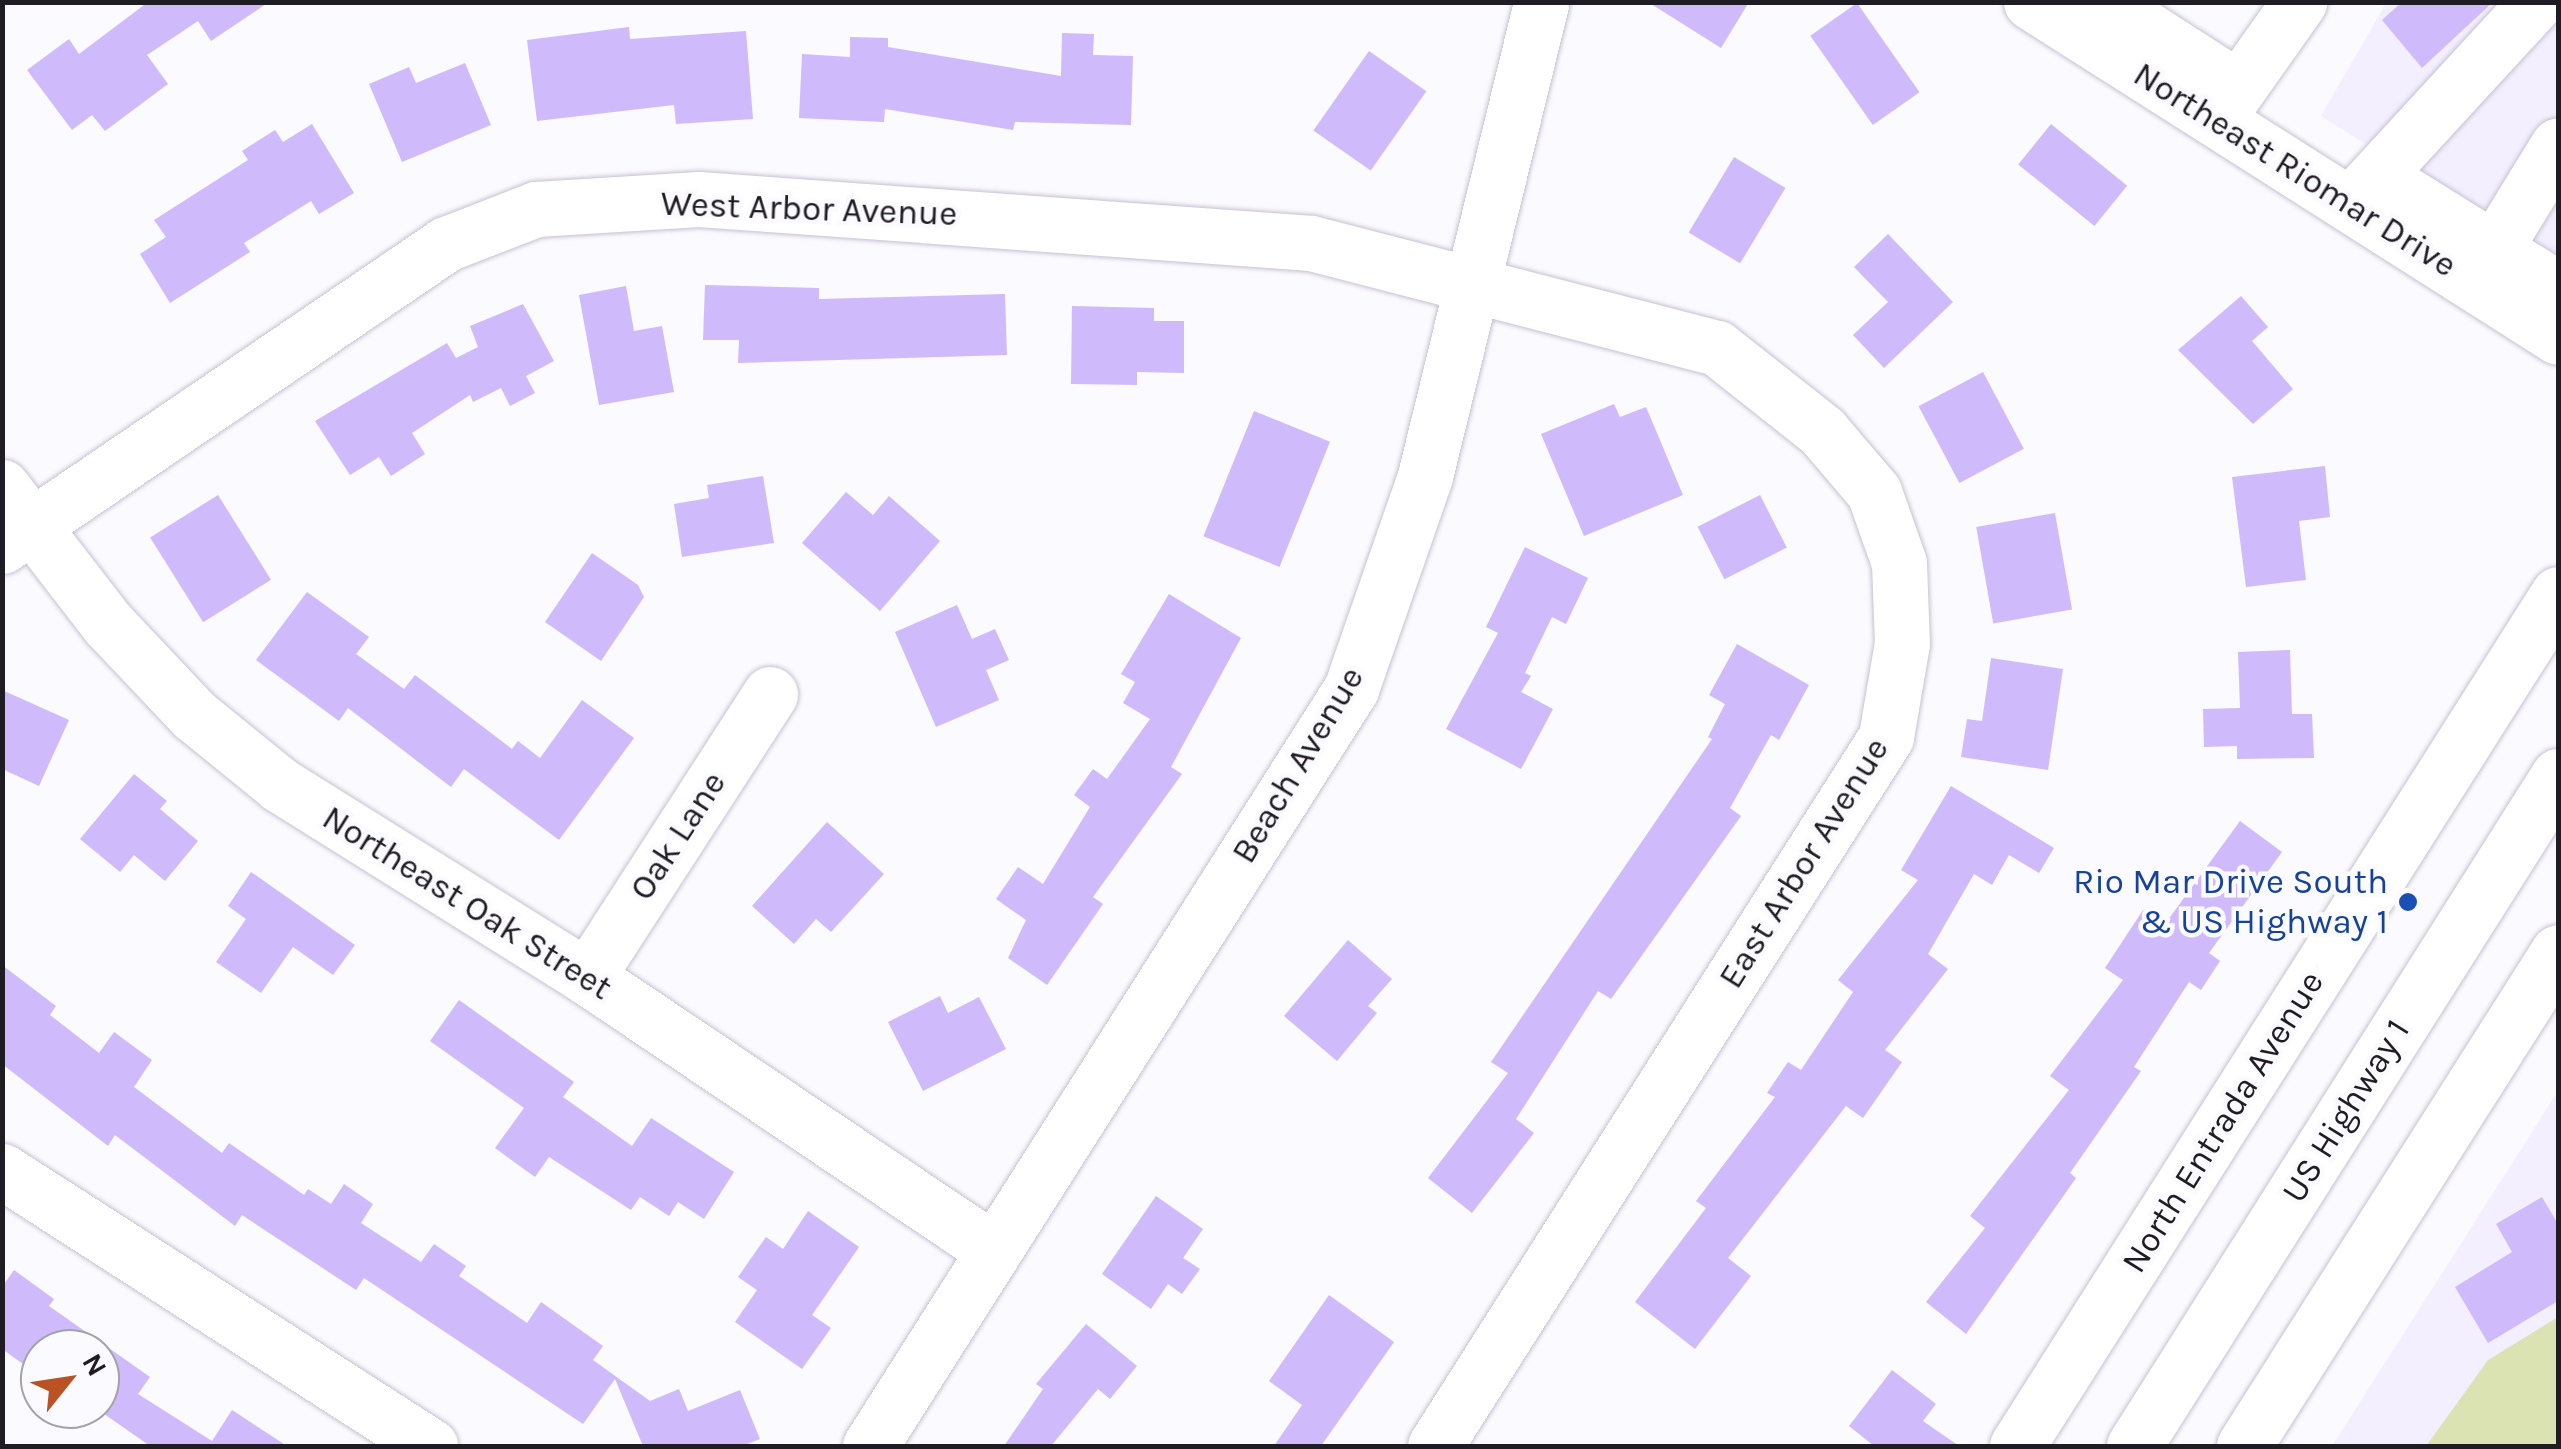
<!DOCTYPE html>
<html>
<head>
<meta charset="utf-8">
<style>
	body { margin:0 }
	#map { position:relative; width:2561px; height:1449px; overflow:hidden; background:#fbfafe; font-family:Karla,sans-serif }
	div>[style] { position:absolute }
	.built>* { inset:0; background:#f4effe }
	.green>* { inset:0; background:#dbe3b2 }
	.building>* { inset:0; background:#cfbafb; transform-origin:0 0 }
	.roads { filter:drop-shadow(0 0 2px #c6c1d2) drop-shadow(0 0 2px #c6c1d2) }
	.minor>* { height:55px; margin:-27.5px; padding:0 27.5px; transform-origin:27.5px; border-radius:27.5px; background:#fff }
	.major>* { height:55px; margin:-27.5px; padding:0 27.5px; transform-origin:27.5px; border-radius:27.5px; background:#fff }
	.dots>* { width:28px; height:28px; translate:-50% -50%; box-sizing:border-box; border:5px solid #fbfafe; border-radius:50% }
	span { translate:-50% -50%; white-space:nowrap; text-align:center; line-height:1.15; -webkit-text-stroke:9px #fbfafe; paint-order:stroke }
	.street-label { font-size:35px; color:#1f1d23 }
	.transit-label { font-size:35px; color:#164399 }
	.right { translate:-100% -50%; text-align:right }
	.frame { position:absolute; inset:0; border:5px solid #1f1d23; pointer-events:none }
	.north { position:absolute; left:20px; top:1329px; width:100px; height:100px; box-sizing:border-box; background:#fbfafe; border:2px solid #a3a2a6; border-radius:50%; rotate:60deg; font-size:28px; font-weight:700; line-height:40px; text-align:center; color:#1f1d23 }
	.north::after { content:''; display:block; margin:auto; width:35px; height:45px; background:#b95324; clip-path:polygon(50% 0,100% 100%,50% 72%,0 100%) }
</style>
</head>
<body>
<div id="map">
	<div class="built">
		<i style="clip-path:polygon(2386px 3px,2558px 3px,2558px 264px,2321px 116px)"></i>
		<i style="clip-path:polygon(2558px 1091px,2558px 1317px,2488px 1360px,2426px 1446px,2332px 1446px)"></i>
	</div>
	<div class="green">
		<i style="clip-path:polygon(2558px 1317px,2558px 1446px,2426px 1446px,2488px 1360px)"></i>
	</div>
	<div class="building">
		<i style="clip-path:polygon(148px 2px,269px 2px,211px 41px,198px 21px,147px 55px,168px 84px,105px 131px,92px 115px,72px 130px,27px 70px,69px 39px,79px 54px)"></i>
		<i style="clip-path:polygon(1648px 2px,1749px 2px,1721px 48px)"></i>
		<i style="clip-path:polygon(2402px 2px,2493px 2px,2422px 68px,2382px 20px)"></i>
		<i style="left:1857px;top:3px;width:109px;height:57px;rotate:55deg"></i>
		<i style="clip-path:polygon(629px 27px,630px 39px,746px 31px,753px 119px,676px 124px,674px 105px,537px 121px,527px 40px)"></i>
		<i style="clip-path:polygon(1062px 33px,1094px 34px,1093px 55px,1133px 56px,1131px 125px,1015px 122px,1013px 130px,885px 109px,884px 122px,799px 118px,802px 54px,850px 57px,850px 37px,888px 38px,888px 47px,1061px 76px)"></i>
		<i style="left:1369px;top:51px;width:70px;height:97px;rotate:35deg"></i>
		<i style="clip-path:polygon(465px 63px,491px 125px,402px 162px,369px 84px,409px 67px,416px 83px)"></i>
		<i style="clip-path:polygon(312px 124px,354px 193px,319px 214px,311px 201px,244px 243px,250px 252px,170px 303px,140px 254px,166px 237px,154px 220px,248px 160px,242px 151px,275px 130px,283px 142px)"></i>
		<i style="left:2051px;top:124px;width:98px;height:52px;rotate:39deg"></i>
		<i style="left:1734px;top:157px;width:60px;height:88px;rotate:31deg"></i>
		<i style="clip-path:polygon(1888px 234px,1953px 302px,1884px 368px,1853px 335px,1888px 302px,1854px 267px)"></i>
		<i style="clip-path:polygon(705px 285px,819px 288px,819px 299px,1005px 294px,1007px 355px,738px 363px,739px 340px,703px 340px)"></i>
		<i style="clip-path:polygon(626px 286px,634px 331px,662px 326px,674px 392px,599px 405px,579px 295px)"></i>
		<i style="clip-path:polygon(2241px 296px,2268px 327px,2252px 341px,2293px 389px,2253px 424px,2178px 350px)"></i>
		<i style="clip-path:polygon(523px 304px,554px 361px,526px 376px,535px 393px,510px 406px,501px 388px,473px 402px,470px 395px,412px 433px,425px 454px,391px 476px,379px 457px,350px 475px,315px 421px,447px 343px,456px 358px,478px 347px,470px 326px)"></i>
		<i style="clip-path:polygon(1072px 306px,1154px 308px,1154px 321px,1184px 321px,1184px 373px,1137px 372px,1137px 385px,1071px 384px)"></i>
		<i style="left:1983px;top:372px;width:87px;height:73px;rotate:62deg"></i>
		<i style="clip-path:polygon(1614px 404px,1620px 417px,1646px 407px,1683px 495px,1584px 536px,1541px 434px)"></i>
		<i style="left:1254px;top:411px;width:82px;height:135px;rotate:22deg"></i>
		<i style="clip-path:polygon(2325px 466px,2330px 517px,2299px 521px,2306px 580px,2246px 587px,2232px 477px)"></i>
		<i style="clip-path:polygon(763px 476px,774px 543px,682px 557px,674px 504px,709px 498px,707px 485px)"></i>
		<i style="clip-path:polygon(846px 492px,873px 515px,889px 496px,940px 541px,880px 611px,802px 543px)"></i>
		<i style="left:218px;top:495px;width:100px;height:80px;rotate:58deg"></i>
		<i style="left:1760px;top:495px;width:59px;height:70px;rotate:63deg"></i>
		<i style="left:2055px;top:513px;width:98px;height:80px;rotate:80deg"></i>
		<i style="clip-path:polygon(1525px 547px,1588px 578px,1566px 624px,1552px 617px,1525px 673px,1531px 676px,1521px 692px,1553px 709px,1521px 769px,1446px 729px,1498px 633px,1486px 627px)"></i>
		<i style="clip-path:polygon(592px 553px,638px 585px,644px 597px,601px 661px,545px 622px)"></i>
		<i style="clip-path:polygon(307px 592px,369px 637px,356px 654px,404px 689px,415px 675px,512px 749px,518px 741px,540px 758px,582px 700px,634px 738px,559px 840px,464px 769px,451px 787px,348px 708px,339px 721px,256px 660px)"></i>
		<i style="clip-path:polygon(1169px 594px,1241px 638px,1171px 767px,1182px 774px,1093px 897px,1103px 904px,1047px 985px,1008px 958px,1026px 920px,996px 899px,1018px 867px,1043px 884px,1090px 807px,1074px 795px,1093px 769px,1107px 779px,1150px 719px,1123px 703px,1135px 682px,1121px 674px)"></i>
		<i style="clip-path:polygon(957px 605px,972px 639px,995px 629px,1009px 660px,986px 670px,999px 700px,936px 727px,895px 632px)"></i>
		<i style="clip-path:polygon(1737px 644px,1809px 685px,1779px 740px,1771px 735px,1730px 808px,1741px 816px,1611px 999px,1598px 991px,1516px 1119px,1534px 1133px,1472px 1213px,1428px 1178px,1508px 1073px,1491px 1062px,1712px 739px,1708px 737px,1725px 704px,1709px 695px)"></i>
		<i style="clip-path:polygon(2290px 650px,2292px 714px,2312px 714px,2314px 758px,2237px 759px,2237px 746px,2204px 747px,2203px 709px,2240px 708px,2238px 652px)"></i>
		<i style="clip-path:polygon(1991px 658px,2063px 669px,2048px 770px,1961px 757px,1967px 719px,1982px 721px)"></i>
		<i style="clip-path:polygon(2px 690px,69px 720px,39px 786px,2px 769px)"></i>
		<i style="clip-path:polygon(134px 774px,167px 801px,160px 809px,198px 841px,165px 881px,134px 855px,120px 872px,80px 839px)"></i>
		<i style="clip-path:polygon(1951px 786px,2054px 848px,2039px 873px,2009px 855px,1992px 885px,1974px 874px,1928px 954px,1948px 969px,1885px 1050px,1902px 1062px,1863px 1118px,1846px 1106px,1728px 1258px,1751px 1276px,1695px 1349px,1635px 1302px,1706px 1208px,1696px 1201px,1775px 1097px,1767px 1093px,1788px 1062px,1801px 1070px,1853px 992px,1838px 980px,1918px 880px,1901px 870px)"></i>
		<i style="clip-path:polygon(2240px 821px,2282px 852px,2209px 953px,2220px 961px,2201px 990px,2189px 982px,2134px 1067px,2141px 1071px,2070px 1173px,2076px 1178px,1966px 1334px,1926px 1302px,1985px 1228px,1970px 1216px,2069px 1090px,2050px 1076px,2123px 980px,2105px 968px,2143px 910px,2165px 924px)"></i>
		<i style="clip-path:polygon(827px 822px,884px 874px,831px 932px,816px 919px,794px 944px,752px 906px)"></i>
		<i style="clip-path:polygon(251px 872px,355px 945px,333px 975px,293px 947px,261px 993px,216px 962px,246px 919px,228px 906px)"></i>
		<i style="clip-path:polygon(1348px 940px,1392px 979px,1368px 1006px,1377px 1013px,1337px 1061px,1284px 1016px)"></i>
		<i style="clip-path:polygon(2px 965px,56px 1006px,50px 1015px,99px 1053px,114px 1032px,152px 1060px,134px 1087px,222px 1153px,229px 1143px,304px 1195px,308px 1189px,331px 1204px,344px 1184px,373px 1204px,361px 1223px,421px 1262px,434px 1244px,466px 1266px,459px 1276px,527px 1323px,541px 1302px,603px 1346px,593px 1360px,650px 1401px,679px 1389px,688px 1411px,740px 1390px,760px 1439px,742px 1446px,643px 1446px,615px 1379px,583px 1424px,364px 1278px,356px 1290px,242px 1215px,235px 1226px,115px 1135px,108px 1146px,2px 1064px)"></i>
		<i style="clip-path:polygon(940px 996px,948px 1013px,979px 997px,1006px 1049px,923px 1091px,888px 1022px)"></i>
		<i style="clip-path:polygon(459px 1000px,574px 1082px,563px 1097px,632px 1146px,651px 1118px,734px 1172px,704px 1219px,678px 1202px,669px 1216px,640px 1197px,631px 1210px,549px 1157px,535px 1177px,495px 1148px,524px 1108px,430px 1041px)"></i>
		<i style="clip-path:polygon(1156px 1196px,1203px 1229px,1183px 1258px,1200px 1269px,1182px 1294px,1168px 1284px,1151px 1309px,1102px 1274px)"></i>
		<i style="clip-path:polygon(2542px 1197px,2558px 1224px,2558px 1301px,2488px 1343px,2455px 1287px,2512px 1252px,2496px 1224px)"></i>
		<i style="clip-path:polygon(808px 1211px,859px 1247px,812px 1315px,831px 1328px,802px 1369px,735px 1322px,757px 1290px,738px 1277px,766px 1237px,783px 1249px)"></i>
		<i style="clip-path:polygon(14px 1270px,54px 1299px,49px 1306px,150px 1377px,138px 1394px,212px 1441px,232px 1410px,287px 1446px,150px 1446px,100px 1411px,100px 1349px,40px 1349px,40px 1376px,2px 1349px,2px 1287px)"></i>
		<i style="clip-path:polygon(1329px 1295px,1394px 1342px,1321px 1446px,1274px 1446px,1302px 1405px,1269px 1381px)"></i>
		<i style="clip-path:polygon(1086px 1324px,1137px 1366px,1110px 1399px,1098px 1389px,1051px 1446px,1004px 1446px,1043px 1389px,1036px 1384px)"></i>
		<i style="clip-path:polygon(1892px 1370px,1936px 1404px,1923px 1421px,1959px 1446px,1874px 1446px,1849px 1426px)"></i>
	</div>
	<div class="roads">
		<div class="minor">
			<i style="left:2031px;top:2px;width:624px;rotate:32.44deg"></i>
			<i style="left:2105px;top:2px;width:157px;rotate:32.8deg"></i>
			<i style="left:2218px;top:117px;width:141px;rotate:-54.8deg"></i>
			<i style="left:2390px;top:184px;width:198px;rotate:32deg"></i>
			<i style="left:2352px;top:202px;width:272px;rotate:-47.4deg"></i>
			<i style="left:2475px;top:280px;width:158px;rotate:-58.4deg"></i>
			<i style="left:2px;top:487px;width:172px;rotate:52.3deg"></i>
			<i style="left:107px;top:623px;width:127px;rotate:46.6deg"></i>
			<i style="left:194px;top:715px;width:111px;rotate:39.1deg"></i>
			<i style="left:280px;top:785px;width:362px;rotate:32deg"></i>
			<i style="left:587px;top:977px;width:490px;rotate:33.9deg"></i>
			<i style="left:2px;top:546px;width:537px;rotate:-34.22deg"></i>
			<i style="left:446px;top:244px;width:97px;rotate:-21.3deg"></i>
			<i style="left:536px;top:209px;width:163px;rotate:-3.5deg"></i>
			<i style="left:699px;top:199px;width:614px;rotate:4.11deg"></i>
			<i style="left:1311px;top:243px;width:419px;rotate:14.5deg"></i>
			<i style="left:1717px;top:348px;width:134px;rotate:38.3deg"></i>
			<i style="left:1822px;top:431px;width:80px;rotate:49.6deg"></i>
			<i style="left:1874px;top:492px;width:75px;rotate:70.6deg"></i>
			<i style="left:1899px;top:563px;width:80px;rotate:87.9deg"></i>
			<i style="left:1902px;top:643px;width:95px;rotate:99.7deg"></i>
			<i style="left:1886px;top:737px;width:840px;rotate:122.46deg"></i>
			<i style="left:587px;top:977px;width:337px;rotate:-57.1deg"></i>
			<i style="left:2px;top:1171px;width:509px;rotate:32.72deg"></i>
			<i style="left:870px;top:1446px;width:897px;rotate:-57.57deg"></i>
			<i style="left:1351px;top:689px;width:225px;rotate:-70.8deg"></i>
			<i style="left:1425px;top:476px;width:488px;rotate:-76.2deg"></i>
			<i style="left:2017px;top:1446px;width:1009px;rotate:-57.59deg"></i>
		</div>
		<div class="major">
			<i style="left:2134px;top:1446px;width:793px;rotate:-57.67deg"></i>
			<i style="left:2244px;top:1446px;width:585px;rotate:-57.56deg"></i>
		</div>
	</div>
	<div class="dots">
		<i style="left:2408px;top:902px;background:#1a4fb4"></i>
	</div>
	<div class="street-label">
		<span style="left:2295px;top:170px;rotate:32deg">Northeast Riomar Drive</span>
		<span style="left:809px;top:209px;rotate:2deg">West Arbor Avenue</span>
		<span style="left:1298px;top:765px;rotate:-59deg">Beach Avenue</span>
		<span style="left:678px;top:836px;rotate:-57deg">Oak Lane</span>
		<span style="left:1804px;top:863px;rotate:-58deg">East Arbor Avenue</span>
		<span style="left:467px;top:903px;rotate:32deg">Northeast Oak Street</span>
		<span style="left:2346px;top:1111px;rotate:-58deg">US Highway 1</span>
		<span style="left:2223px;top:1122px;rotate:-58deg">North Entrada Avenue</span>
	</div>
	<div class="transit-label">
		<span class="right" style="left:2388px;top:902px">Rio Mar Drive South<br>&amp; US Highway 1</span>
	</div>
	<div class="frame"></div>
	<div class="north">N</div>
</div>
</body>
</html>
